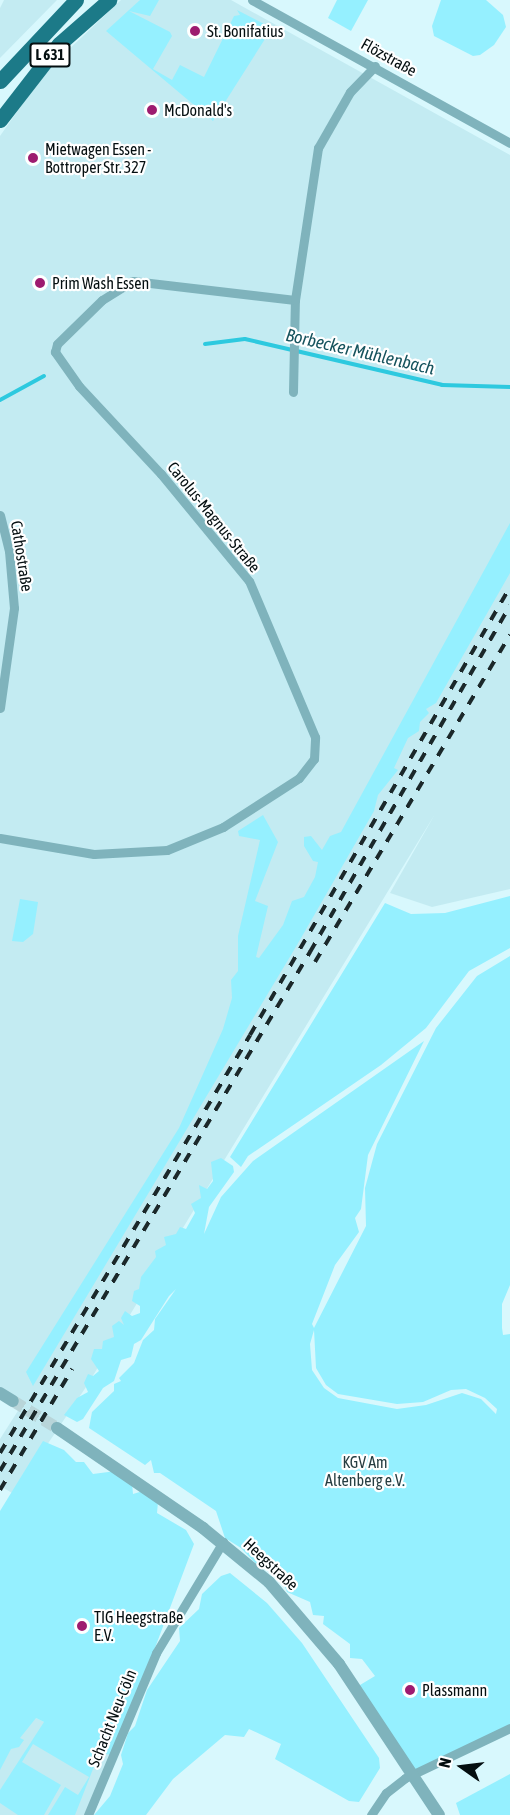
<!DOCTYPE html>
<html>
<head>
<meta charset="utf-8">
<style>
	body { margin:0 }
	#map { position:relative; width:510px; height:1815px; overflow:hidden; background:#d8f8fd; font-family:"Asap Condensed",sans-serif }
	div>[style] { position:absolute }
	.built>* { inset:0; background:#c3ebf2 }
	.green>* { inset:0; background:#95f0ff }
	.stream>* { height:4px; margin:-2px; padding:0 2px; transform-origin:2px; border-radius:2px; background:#2dc9df }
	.tertiary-tunnel>* { height:12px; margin-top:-6px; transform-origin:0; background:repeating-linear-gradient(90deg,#b8d5d9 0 12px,transparent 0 18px) }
	.minor>* { height:9px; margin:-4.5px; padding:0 4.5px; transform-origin:4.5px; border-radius:4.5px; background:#7fb3bc }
	.tertiary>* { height:12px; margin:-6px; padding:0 6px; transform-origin:6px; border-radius:6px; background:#7fb3bc }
	.primary>* { height:15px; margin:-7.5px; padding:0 7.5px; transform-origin:7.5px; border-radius:7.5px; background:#1c7a88 }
	.rail>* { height:4px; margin-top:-2px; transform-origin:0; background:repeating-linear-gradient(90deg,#1b282a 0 10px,transparent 0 20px) }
	.dots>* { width:16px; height:16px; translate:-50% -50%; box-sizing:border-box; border:3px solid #fff; border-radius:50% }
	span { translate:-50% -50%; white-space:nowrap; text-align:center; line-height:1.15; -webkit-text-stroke:4.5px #fff; paint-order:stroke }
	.shield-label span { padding:2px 4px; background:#fff; border:2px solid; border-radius:4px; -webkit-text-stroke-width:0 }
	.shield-label { font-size:15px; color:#040e10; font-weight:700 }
	.poi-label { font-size:16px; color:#040e10 }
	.left { translate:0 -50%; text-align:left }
	.street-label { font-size:16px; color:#040e10 }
	.park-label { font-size:16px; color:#263e42 }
	.water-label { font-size:18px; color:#16535d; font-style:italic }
	.north { position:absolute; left:432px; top:1737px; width:60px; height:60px; -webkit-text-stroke:4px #fff; paint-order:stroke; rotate:284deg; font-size:16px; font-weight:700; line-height:24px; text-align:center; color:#040e10 }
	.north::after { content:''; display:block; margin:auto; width:21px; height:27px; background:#040e10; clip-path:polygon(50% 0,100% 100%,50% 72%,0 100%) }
</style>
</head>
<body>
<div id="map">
	<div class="built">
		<i style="clip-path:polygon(4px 0,57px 0,0 58px,0 8px)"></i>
		<i style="clip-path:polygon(121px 0,231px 0,510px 155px,510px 889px,432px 907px,390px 893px,435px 814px,86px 1387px,14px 1494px,0 1486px,0 1439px,21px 1406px,0 1393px,0 136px,45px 72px)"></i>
		<i style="clip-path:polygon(0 1700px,114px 1757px,89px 1815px,0 1815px)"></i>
	</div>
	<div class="green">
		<i style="clip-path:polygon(140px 0,159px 0,150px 16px,129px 11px,170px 32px,172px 36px,153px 69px,172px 80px,180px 65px,204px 77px,234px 16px,240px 15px,237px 10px,272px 28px,213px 121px,106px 31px)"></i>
		<i style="clip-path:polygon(337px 0,368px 0,351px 31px,328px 18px)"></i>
		<i style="clip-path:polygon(441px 0,486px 0,503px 15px,506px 27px,494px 45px,480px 55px,473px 56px,434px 36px,432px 26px)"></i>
		<i style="clip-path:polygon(510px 523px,510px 573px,436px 703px,426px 709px,429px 713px,420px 722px,419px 731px,408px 738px,394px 768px,398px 770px,378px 795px,374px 811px,297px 945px,33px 1386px,26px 1372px,179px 1128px,223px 1029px,232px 998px,231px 980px,238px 971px,238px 936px,260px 840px,239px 836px,238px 831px,263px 815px,278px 842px,255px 901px,268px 906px,256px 957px,259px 958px,283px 925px,292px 901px,304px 897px,315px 877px,318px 862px,313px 861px,304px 846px,304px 837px,311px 836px,322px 850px,330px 836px,341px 832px)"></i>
		<i style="clip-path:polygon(510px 896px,510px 948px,469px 971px,426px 1028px,381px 1065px,248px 1156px,241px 1167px,230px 1157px,385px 903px,411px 914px,445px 913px)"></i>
		<i style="clip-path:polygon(20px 899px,38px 902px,33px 934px,23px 942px,12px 941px)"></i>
		<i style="clip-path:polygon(evenodd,510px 956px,510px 1285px,502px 1304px,502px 1328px,503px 1335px,510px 1334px,510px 1728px,415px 1773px,355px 1688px,375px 1676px,362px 1659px,350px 1658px,350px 1644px,323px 1624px,324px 1616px,313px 1615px,310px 1602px,287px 1592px,276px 1564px,269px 1561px,258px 1566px,241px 1548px,225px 1538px,216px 1511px,160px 1473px,154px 1473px,151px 1460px,145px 1465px,89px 1428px,92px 1412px,114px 1391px,114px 1384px,121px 1381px,119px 1378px,134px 1363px,143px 1340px,154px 1330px,155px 1319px,176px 1289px,169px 1296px,141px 1340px,134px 1344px,131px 1357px,121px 1360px,114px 1381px,103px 1388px,83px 1419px,77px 1422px,64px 1415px,77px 1398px,88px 1392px,84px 1383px,88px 1374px,93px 1376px,99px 1371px,91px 1359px,94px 1349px,102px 1349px,103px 1341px,114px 1337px,112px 1326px,119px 1321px,124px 1325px,121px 1318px,125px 1311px,132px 1316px,140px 1313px,140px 1306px,132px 1301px,134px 1291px,139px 1289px,141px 1277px,156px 1257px,155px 1251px,166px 1245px,164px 1237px,176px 1234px,180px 1227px,186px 1229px,195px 1213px,191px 1204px,201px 1198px,199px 1185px,207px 1189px,213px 1181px,211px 1162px,221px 1158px,233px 1166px,234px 1172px,209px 1207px,204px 1234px,221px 1197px,253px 1161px,424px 1041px,368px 1155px,361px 1209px,355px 1218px,359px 1232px,335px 1265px,312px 1324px,314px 1328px,366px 1226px,365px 1188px,377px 1144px,436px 1028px,477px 976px,510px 956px,314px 1330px,316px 1368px,326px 1385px,338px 1394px,397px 1404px,423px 1402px,451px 1390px,466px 1389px,485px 1398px,497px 1409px,496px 1414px,481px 1399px,462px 1393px,426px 1405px,397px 1409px,338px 1398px,324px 1388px,312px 1370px,310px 1344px,314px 1330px)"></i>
		<i style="clip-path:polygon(43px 1441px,64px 1450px,76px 1462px,84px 1462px,93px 1474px,116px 1471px,132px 1483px,133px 1494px,143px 1491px,158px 1502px,157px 1513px,186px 1530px,194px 1544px,114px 1757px,100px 1751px,75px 1815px,48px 1815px,65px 1787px,78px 1795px,89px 1777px,33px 1744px,22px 1762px,61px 1785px,44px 1815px,18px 1815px,0 1803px,0 1790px,44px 1722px,36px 1718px,20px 1738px,24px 1740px,19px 1747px,11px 1749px,0 1770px,0 1511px)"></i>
		<i style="clip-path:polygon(230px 1573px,267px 1603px,302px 1643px,379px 1758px,380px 1768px,359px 1802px,349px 1801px,275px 1759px,281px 1744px,249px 1729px,244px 1737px,225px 1735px,173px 1779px,146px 1815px,94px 1815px,110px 1796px,123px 1764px,121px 1755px,128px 1733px,135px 1726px,147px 1690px,180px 1641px,179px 1628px,199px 1609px,202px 1594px,221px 1576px)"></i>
		<i style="clip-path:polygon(510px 1774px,510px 1815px,460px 1815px,456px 1803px)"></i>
	</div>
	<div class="stream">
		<i style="left:205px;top:344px;width:40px;rotate:-7.1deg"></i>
		<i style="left:245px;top:339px;width:202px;rotate:13.1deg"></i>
		<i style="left:442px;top:385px;width:68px;rotate:1.7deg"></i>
		<i style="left:0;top:400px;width:50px;rotate:-28.6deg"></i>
	</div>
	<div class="tertiary-tunnel">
		<i style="left:13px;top:1401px;width:52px;rotate:31.5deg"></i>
	</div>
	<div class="minor">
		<i style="left:252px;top:0;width:295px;rotate:29deg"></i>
		<i style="left:293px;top:392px;width:92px;rotate:-88.8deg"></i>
		<i style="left:0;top:515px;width:37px;rotate:76deg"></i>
		<i style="left:9px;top:551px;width:57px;rotate:85deg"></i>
		<i style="left:14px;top:608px;width:101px;rotate:98deg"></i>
		<i style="left:0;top:838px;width:95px;rotate:9.7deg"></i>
		<i style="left:94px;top:854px;width:73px;rotate:-3.1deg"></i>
		<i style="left:167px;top:850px;width:61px;rotate:-22.3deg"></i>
		<i style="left:223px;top:827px;width:90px;rotate:-32.8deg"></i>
		<i style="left:299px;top:778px;width:24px;rotate:-52deg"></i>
		<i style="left:314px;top:759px;width:22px;rotate:-87deg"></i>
		<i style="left:315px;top:737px;width:169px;rotate:-112.9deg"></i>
		<i style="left:249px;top:581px;width:139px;rotate:-129.4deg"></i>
		<i style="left:161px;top:474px;width:120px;rotate:-133deg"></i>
		<i style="left:79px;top:386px;width:42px;rotate:-125.2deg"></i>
		<i style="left:55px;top:352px;width:8px;rotate:-76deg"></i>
		<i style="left:57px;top:344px;width:63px;rotate:-44.4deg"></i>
		<i style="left:102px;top:300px;width:36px;rotate:-32deg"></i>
		<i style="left:133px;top:281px;width:163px;rotate:6.7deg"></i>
		<i style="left:295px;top:300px;width:154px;rotate:-81.4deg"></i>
		<i style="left:318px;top:148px;width:64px;rotate:-60.3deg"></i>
		<i style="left:350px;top:92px;width:36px;rotate:-46deg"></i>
		<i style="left:88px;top:1815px;width:176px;rotate:-67.2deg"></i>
		<i style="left:156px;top:1653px;width:130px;rotate:-58.9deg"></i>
		<i style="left:371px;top:1815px;width:27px;rotate:-56deg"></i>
		<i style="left:386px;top:1793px;width:24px;rotate:-38deg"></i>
		<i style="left:405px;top:1778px;width:116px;rotate:-25.5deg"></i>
	</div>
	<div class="tertiary">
		<i style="left:0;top:1393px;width:15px;rotate:32deg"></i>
		<i style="left:57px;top:1428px;width:177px;rotate:34.4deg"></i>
		<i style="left:203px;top:1528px;width:85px;rotate:39.3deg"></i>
		<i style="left:269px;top:1582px;width:108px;rotate:49.5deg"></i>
		<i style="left:339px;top:1664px;width:181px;rotate:56.5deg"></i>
	</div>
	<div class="primary">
		<i style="left:0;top:81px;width:111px;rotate:-46.8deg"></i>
		<i style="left:0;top:120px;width:96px;rotate:-52.2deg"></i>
		<i style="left:59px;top:44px;width:67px;rotate:-41.3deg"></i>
	</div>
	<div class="rail">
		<i style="left:315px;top:962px;width:381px;rotate:-59.2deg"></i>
		<i style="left:0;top:1453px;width:487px;rotate:-59.1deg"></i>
		<i style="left:250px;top:1035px;width:518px;rotate:-59.87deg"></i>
		<i style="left:0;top:1471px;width:605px;rotate:-59.15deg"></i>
		<i style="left:310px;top:952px;width:400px;rotate:-60deg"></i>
		<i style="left:0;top:1490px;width:141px;rotate:-59.2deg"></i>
	</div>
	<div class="dots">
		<i style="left:195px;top:31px;background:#9d1c70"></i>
		<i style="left:152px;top:110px;background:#9d1c70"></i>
		<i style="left:33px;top:158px;background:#9d1c70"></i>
		<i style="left:40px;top:283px;background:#9d1c70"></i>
		<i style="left:82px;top:1626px;background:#9d1c70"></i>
		<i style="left:410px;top:1690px;background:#9d1c70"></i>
	</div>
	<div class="shield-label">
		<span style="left:50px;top:55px">L 631</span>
	</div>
	<div class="poi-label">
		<span class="left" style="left:207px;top:31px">St. Bonifatius</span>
		<span class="left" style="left:164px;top:110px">McDonald's</span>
		<span class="left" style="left:45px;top:158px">Mietwagen Essen -<br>Bottroper Str. 327</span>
		<span class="left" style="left:52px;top:283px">Prim Wash Essen</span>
		<span class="left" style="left:94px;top:1626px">TIG Heegstraße<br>E.V.</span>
		<span class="left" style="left:422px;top:1690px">Plassmann</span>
	</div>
	<div class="street-label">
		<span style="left:389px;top:57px;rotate:29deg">Flözstraße</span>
		<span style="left:214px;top:517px;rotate:51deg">Carolus-Magnus-Straße</span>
		<span style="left:22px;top:556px;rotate:81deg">Cathostraße</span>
		<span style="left:271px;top:1564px;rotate:43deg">Heegstraße</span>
		<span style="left:112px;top:1718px;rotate:-68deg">Schacht Neu-Cöln</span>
	</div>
	<div class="park-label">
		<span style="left:365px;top:1471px">KGV Am<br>Altenberg e.V.</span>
	</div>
	<div class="water-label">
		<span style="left:360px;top:352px;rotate:13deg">Borbecker Mühlenbach</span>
	</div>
	<div class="north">N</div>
</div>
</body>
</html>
